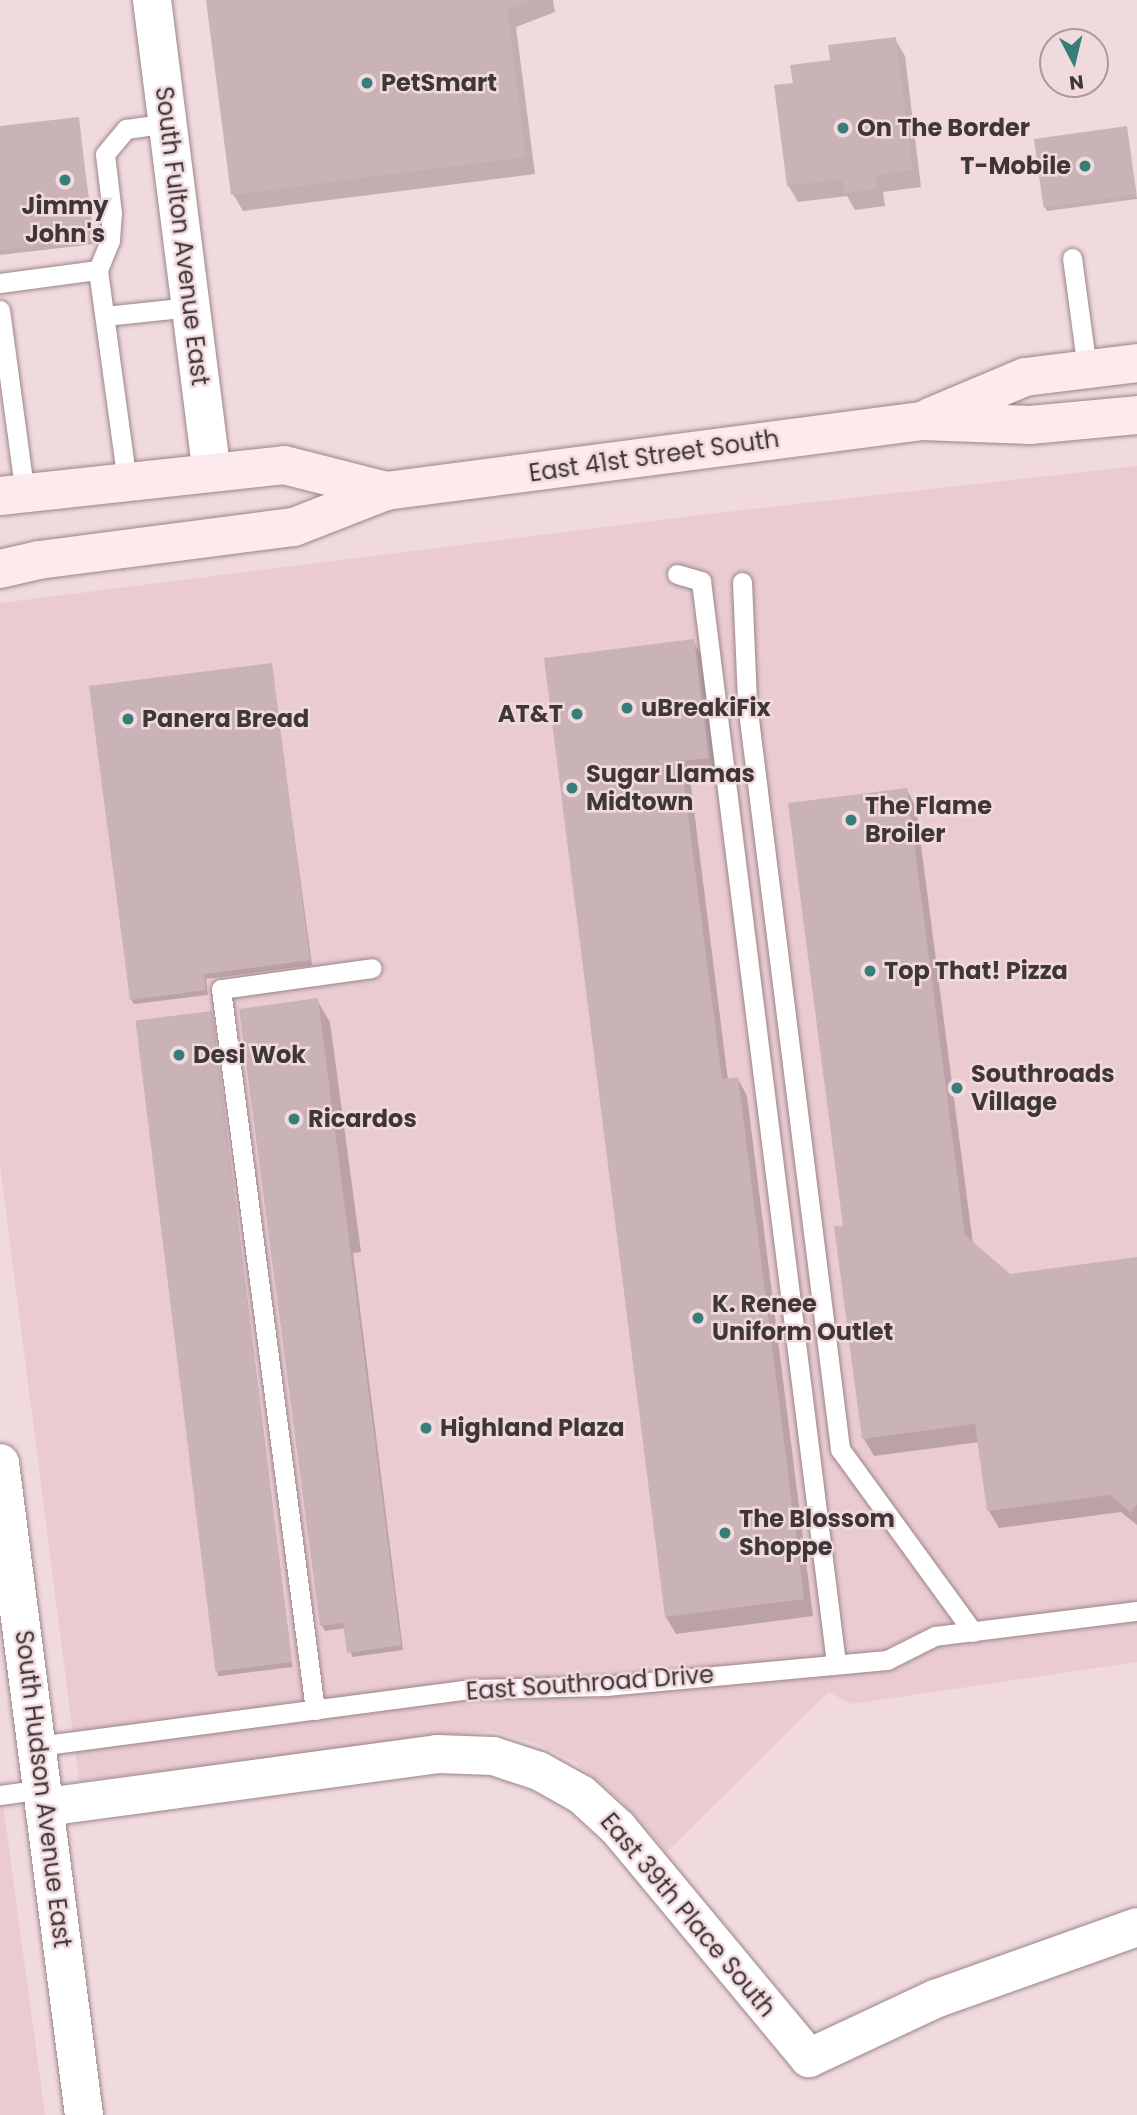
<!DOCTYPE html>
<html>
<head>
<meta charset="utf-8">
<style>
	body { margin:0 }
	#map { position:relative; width:1137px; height:2115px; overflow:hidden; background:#f1dade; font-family:Poppins,sans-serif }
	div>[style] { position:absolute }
	.built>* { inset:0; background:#eacbd0 }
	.shadow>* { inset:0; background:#0003; transform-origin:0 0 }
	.building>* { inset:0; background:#c9b3b7; transform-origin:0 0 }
	.roads { filter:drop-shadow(0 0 2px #9a8588) drop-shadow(0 0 2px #9a8588) }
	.service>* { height:19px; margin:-9.5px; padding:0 9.5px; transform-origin:9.5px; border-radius:9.5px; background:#fff }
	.minor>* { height:38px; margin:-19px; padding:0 19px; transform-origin:19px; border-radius:19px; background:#fff }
	.tertiary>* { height:38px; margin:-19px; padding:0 19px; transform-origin:19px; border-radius:19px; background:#fff }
	.secondary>* { height:38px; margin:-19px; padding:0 19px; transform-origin:19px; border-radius:19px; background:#fceaed }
	.dots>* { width:19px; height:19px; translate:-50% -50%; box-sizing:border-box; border:4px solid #f1dade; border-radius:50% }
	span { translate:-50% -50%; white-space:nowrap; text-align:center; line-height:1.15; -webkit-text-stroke:5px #f1dade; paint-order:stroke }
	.poi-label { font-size:24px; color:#3f3637; font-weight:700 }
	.left { translate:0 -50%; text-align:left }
	.right { translate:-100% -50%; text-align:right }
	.street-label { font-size:24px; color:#3f3637 }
	.north { position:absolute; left:1039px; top:28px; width:70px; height:70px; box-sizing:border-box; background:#f1dade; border:2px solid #aa989b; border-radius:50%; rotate:173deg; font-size:19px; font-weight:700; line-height:28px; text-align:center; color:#3f3637 }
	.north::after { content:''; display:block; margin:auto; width:24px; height:32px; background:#377e78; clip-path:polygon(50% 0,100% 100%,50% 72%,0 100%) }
</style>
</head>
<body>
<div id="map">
	<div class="built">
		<i style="clip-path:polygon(1137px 466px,1137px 1662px,852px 1704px,828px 1692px,667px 1852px,619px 1799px,576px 1763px,538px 1744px,492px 1731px,79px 1781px,0 1165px,0 603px,709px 514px)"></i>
		<i style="clip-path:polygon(0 1782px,45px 2115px,0 2115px)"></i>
	</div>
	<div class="shadow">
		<i style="clip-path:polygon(208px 0,553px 0,555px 12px,516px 27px,535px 174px,243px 211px,233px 194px)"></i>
		<i style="clip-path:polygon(895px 39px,905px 56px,921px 187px,883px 192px,885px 206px,855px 210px,847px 196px,798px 202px,788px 185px,795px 84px,832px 62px)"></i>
		<i style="clip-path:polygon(78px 119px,95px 244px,0 255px,0 128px)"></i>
		<i style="clip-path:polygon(1126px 128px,1137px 199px,1047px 211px,1044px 206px)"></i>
		<i style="clip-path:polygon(693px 641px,703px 658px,718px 775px,690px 778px,728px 1080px,738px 1079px,747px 1096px,813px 1616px,676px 1634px,666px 1617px,546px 659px)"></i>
		<i style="clip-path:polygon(271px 665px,312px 965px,206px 979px,208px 995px,134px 1004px,131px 999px)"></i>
		<i style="clip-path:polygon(907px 790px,916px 807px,973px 1244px,1009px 1276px,1137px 1259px,1137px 1525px,1121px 1512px,999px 1528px,989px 1511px,980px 1442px,874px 1456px,864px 1439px,836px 1228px,845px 1227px)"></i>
		<i style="clip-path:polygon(317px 1000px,330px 1022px,361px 1252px,353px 1253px,403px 1650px,352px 1657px,346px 1628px,325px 1631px,322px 1626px)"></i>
		<i style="left:212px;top:1012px;width:660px;height:75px;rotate:83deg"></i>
	</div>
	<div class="building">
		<i style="clip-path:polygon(206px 0,533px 0,507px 10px,526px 157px,231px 195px)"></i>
		<i style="clip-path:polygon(896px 37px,912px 170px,875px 175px,877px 189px,844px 193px,842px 179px,787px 186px,774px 85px,793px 83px,790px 65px,830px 60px,828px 45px)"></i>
		<i style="clip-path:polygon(79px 117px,93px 239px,0 250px,0 126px)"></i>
		<i style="left:1127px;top:126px;width:69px;height:94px;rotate:82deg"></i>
		<i style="clip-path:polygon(694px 639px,709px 758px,681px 761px,722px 1079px,738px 1077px,804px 1599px,665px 1617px,544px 658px)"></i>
		<i style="clip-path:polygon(272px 663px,310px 960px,204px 974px,206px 990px,130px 1000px,89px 686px)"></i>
		<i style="clip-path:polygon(907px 788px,965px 1235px,1010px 1274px,1137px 1257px,1137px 1504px,1131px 1513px,1110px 1495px,987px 1511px,975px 1424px,862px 1439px,834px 1226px,843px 1226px,788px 803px)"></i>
		<i style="clip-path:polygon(318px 998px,401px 1645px,347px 1653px,343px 1623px,320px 1626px,239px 1009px)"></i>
		<i style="left:212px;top:1011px;width:656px;height:77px;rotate:83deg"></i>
	</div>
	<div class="roads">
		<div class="service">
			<i style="left:1072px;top:258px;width:112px;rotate:82.3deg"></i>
			<i style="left:0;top:283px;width:99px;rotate:-7.6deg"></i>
			<i style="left:0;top:310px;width:186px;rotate:82.3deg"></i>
			<i style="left:105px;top:316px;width:86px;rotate:-6deg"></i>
			<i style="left:127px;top:482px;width:214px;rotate:-97.8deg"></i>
			<i style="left:98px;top:270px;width:32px;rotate:-68deg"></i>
			<i style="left:110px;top:240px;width:27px;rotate:-86deg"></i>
			<i style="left:112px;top:213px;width:59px;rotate:-96.8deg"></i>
			<i style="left:105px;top:154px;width:33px;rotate:-50deg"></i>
			<i style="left:126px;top:129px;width:42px;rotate:-8.1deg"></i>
			<i style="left:677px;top:574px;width:25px;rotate:16deg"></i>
			<i style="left:701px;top:581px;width:1091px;rotate:82.89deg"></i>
			<i style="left:742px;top:582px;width:121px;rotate:87.6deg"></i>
			<i style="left:747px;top:703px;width:752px;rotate:82.89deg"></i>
			<i style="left:840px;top:1449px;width:226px;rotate:54deg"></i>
			<i style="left:315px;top:1710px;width:727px;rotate:-97.43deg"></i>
			<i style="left:221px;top:989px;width:152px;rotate:-7.9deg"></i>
			<i style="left:38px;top:1746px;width:439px;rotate:-7.5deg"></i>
			<i style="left:473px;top:1689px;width:133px;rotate:-1.3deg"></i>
			<i style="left:606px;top:1686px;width:282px;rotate:-5.3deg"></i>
			<i style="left:887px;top:1660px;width:54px;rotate:-26.6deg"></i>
			<i style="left:935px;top:1636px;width:204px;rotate:-7.1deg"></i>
			<i style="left:0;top:1795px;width:43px;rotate:-7.9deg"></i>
		</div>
		<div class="minor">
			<i style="left:152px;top:0;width:476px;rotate:82.8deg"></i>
			<i style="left:46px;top:1807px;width:395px;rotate:-7.7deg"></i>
			<i style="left:437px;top:1754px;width:56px;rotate:2deg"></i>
			<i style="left:493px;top:1756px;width:48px;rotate:18.1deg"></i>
			<i style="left:539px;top:1771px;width:49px;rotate:29.2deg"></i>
			<i style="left:582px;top:1795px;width:49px;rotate:42.5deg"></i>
			<i style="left:618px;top:1828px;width:299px;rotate:50.3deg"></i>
			<i style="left:809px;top:2058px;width:139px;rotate:-25.1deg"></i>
			<i style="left:935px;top:1999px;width:214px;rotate:-19.6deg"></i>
		</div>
		<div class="tertiary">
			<i style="left:0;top:1463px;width:657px;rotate:82.66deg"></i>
		</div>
		<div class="secondary">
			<i style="left:930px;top:417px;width:103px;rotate:-22.8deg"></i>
			<i style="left:1025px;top:377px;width:113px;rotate:-7.1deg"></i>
			<i style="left:0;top:496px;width:286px;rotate:-6.2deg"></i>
			<i style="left:284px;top:465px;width:105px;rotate:14.3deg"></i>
			<i style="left:0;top:569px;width:40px;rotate:-13deg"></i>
			<i style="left:39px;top:560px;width:257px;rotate:-7.4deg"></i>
			<i style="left:294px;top:527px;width:99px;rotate:-21.4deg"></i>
			<i style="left:386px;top:491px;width:541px;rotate:-7.44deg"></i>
			<i style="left:922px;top:421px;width:108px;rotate:2.1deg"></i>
			<i style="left:1030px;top:425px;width:107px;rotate:-5.3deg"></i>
		</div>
	</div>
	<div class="dots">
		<i style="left:367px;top:83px;background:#377e78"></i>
		<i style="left:843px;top:128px;background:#377e78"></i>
		<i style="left:1085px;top:166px;background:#377e78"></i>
		<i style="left:65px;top:180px;background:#377e78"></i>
		<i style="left:627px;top:708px;background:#377e78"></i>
		<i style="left:577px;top:714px;background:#377e78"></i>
		<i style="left:128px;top:719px;background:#377e78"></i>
		<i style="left:572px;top:788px;background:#377e78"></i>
		<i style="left:851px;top:820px;background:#377e78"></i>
		<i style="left:870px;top:971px;background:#377e78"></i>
		<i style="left:179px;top:1055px;background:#377e78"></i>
		<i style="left:957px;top:1088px;background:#377e78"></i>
		<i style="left:294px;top:1119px;background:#377e78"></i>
		<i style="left:698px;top:1318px;background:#377e78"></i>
		<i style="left:426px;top:1428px;background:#377e78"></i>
		<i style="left:725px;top:1533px;background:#377e78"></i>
	</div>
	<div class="poi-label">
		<span class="left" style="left:381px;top:83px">PetSmart</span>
		<span class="left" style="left:857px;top:128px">On The Border</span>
		<span class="right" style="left:1071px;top:166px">T-Mobile</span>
		<span style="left:65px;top:220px">Jimmy<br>John's</span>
		<span class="left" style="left:641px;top:708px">uBreakiFix</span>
		<span class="right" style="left:563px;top:714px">AT&amp;T</span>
		<span class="left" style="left:142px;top:719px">Panera Bread</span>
		<span class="left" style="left:586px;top:788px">Sugar Llamas<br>Midtown</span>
		<span class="left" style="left:865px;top:820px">The Flame<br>Broiler</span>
		<span class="left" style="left:884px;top:971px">Top That! Pizza</span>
		<span class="left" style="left:193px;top:1055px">Desi Wok</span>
		<span class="left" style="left:971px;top:1088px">Southroads<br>Village</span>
		<span class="left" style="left:308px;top:1119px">Ricardos</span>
		<span class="left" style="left:712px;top:1318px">K. Renee<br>Uniform Outlet</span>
		<span class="left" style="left:440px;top:1428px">Highland Plaza</span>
		<span class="left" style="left:739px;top:1533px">The Blossom<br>Shoppe</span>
	</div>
	<div class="street-label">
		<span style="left:182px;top:236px;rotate:83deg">South Fulton Avenue East</span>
		<span style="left:654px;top:456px;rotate:-8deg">East 41st Street South</span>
		<span style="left:590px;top:1683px;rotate:-4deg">East Southroad Drive</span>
		<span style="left:43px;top:1789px;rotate:83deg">South Hudson Avenue East</span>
		<span style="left:688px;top:1915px;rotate:50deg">East 39th Place South</span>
	</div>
	<div class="north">N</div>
</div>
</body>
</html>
